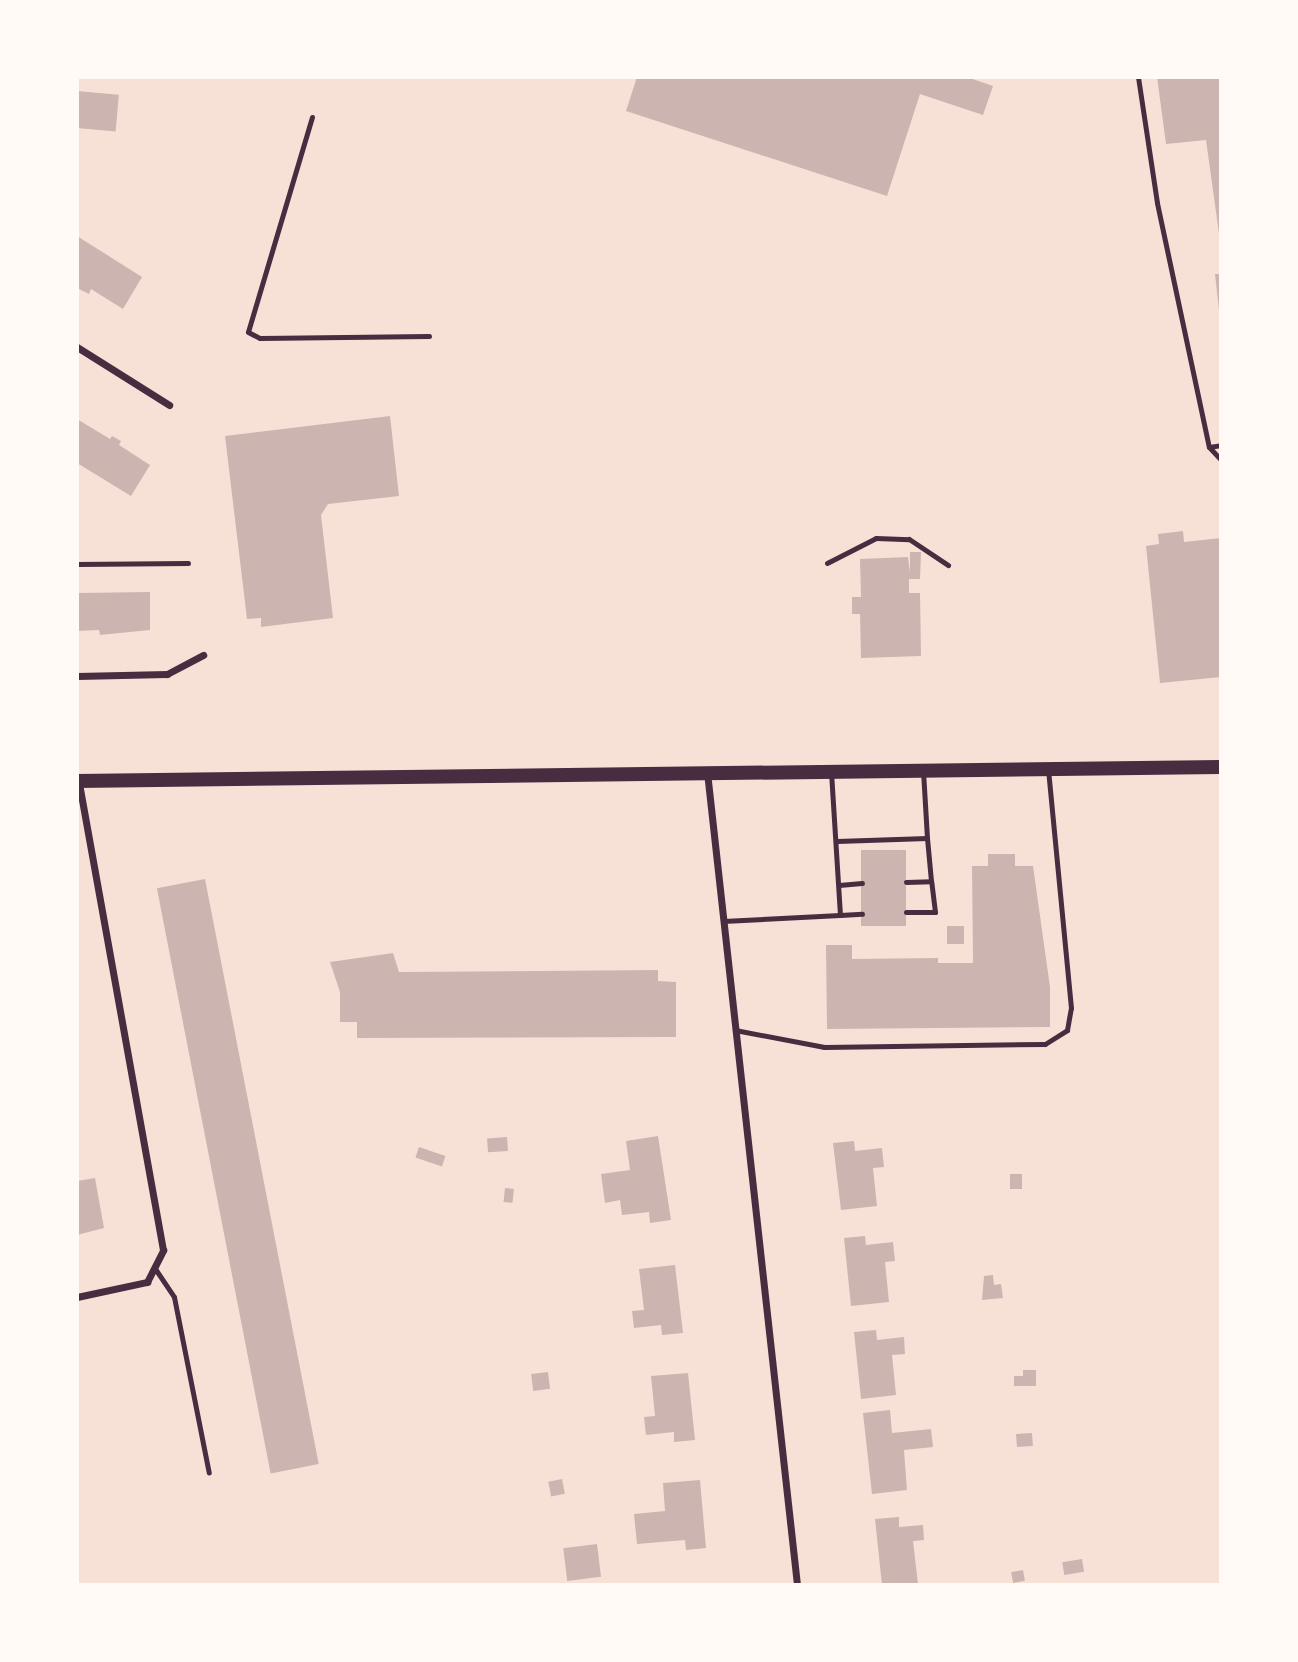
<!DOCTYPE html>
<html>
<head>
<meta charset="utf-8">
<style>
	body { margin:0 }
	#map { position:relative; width:1298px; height:1662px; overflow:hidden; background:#f7e1d7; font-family:Helvetica,sans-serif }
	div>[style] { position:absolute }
	.building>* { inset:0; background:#ccb4b1; transform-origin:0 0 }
	.service>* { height:5px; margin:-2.5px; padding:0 2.5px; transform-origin:2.5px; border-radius:2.5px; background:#4a2c40 }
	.minor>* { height:7px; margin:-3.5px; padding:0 3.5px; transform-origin:3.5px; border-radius:3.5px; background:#4a2c40 }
	.secondary>* { height:14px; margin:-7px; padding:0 7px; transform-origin:7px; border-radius:7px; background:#4a2c40 }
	span { translate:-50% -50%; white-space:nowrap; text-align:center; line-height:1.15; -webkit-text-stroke:7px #fffaf5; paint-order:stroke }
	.frame { position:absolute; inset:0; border:79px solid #fffaf5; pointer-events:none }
</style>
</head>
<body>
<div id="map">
	<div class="building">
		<i style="clip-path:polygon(637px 77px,967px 77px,993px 86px,983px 115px,920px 94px,887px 196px,626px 111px)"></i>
		<i style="clip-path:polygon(1157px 77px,1221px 77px,1221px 248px,1206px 140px,1166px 144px)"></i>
		<i style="left:77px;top:91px;width:42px;height:37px;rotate:5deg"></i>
		<i style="clip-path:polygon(77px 236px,142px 277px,123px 309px,91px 289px,89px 294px,79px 289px)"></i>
		<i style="clip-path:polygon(1215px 274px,1221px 274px,1221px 310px,1219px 310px)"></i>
		<i style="clip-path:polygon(390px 416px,399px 496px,328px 504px,321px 515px,333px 618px,261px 627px,261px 618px,247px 619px,225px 436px)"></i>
		<i style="clip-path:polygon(77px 419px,110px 439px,112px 436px,121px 441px,119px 445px,150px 465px,131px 496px,77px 463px)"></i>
		<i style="clip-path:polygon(1183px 531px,1184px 542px,1221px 538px,1221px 677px,1160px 683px,1146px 546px,1159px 544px,1158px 534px)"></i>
		<i style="clip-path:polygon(910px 552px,921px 552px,920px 579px,909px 579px,909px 593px,920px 593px,921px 656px,861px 658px,860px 614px,852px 614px,852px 597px,861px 597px,860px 559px,908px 557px,910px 573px)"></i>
		<i style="clip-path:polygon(150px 592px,150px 630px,100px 635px,99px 630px,77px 631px,77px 593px)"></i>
		<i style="left:906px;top:850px;width:76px;height:45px;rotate:90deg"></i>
		<i style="clip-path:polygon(988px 854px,1015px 854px,1015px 866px,1033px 866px,1050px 987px,1050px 1027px,827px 1029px,826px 945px,852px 945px,852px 959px,938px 958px,938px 963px,973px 963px,972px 866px,988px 866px)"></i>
		<i style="left:205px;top:879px;width:596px;height:49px;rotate:79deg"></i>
		<i style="left:947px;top:926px;width:17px;height:18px"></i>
		<i style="clip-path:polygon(393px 953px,399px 972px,658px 970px,658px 981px,676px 982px,676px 1037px,357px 1038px,357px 1022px,340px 1022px,340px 992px,330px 962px)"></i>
		<i style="clip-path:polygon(658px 1136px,671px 1220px,650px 1223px,649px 1212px,622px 1215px,620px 1200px,605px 1203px,601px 1174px,630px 1170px,626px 1141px)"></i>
		<i style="left:507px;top:1137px;width:14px;height:20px;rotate:86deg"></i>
		<i style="clip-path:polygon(854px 1141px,855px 1151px,882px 1148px,884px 1167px,873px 1168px,877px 1206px,841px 1210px,833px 1143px)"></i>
		<i style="left:419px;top:1147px;width:28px;height:11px;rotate:19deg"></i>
		<i style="left:1010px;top:1174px;width:12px;height:15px"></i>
		<i style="clip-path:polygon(95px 1178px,104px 1228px,77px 1235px,77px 1181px)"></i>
		<i style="left:505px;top:1188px;width:9px;height:14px;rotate:6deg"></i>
		<i style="clip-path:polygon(865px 1236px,866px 1245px,893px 1242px,895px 1261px,885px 1262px,889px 1302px,851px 1306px,844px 1238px)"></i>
		<i style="clip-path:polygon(675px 1265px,683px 1333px,662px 1335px,661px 1325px,634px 1328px,632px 1311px,644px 1310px,639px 1269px)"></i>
		<i style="clip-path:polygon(993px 1275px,994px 1285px,1001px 1284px,1003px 1298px,982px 1300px,984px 1276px)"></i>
		<i style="clip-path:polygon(876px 1330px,877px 1340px,904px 1337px,905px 1354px,892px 1355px,896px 1395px,861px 1399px,854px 1332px)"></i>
		<i style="clip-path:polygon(1023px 1370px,1036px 1370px,1036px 1386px,1014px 1386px,1014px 1376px,1023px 1376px)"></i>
		<i style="left:548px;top:1372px;width:17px;height:17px;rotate:83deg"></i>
		<i style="clip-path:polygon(688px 1373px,695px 1440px,674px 1442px,674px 1432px,646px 1435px,644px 1417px,655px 1416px,651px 1376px)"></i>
		<i style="clip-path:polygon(890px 1410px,892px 1433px,931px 1429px,933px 1447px,904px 1450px,907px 1490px,872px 1494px,863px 1413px)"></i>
		<i style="left:1032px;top:1433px;width:13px;height:16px;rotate:86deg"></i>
		<i style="left:562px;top:1479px;width:15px;height:14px;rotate:79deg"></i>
		<i style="clip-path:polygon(700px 1480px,706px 1548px,686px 1550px,685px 1540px,637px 1544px,634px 1514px,665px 1511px,663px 1483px)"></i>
		<i style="clip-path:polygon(899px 1517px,899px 1527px,923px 1525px,924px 1540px,913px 1541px,918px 1584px,882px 1585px,875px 1519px)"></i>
		<i style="left:597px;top:1544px;width:33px;height:34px;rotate:83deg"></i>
		<i style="left:1082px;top:1559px;width:13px;height:20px;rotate:81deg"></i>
		<i style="left:1023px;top:1570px;width:11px;height:12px;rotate:80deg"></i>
	</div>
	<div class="service">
		<i style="left:1138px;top:77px;width:127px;rotate:81.4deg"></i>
		<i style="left:1157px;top:203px;width:249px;rotate:78deg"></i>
		<i style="left:1209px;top:447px;width:18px;rotate:47deg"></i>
		<i style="left:312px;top:117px;width:224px;rotate:106.6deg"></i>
		<i style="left:248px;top:332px;width:13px;rotate:27deg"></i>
		<i style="left:260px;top:338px;width:169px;rotate:-0.7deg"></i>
		<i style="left:1209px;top:447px;width:12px;rotate:-9deg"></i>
		<i style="left:827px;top:563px;width:55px;rotate:-27deg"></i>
		<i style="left:876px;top:538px;width:33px;rotate:2deg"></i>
		<i style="left:909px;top:539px;width:47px;rotate:33.7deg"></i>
		<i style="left:77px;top:564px;width:111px;rotate:-0.5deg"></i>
		<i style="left:837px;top:841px;width:90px;rotate:-1.9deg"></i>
		<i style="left:927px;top:838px;width:67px;rotate:-93.4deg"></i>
		<i style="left:906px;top:882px;width:25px;rotate:-2deg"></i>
		<i style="left:931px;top:881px;width:43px;rotate:-95.3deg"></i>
		<i style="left:839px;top:885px;width:23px;rotate:-5deg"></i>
		<i style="left:906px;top:912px;width:29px"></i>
		<i style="left:935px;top:912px;width:31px;rotate:-97deg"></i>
		<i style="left:840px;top:915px;width:22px;rotate:-3deg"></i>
		<i style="left:723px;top:921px;width:117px;rotate:-2.9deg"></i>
		<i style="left:840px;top:915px;width:142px;rotate:-93.6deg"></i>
		<i style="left:735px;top:1030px;width:91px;rotate:10.8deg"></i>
		<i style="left:824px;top:1047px;width:221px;rotate:-0.8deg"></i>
		<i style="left:1045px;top:1044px;width:26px;rotate:-32deg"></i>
		<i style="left:1067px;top:1030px;width:22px;rotate:-80deg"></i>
		<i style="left:1071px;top:1008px;width:239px;rotate:-95.5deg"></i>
		<i style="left:156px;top:1270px;width:32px;rotate:56deg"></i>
		<i style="left:174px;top:1297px;width:179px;rotate:78.8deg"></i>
	</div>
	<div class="minor">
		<i style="left:77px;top:347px;width:109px;rotate:32.2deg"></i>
		<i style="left:77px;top:676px;width:90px;rotate:-1.3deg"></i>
		<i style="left:167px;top:674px;width:41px;rotate:-27.8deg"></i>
		<i style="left:707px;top:772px;width:818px;rotate:83.68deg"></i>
		<i style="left:77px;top:1297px;width:72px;rotate:-12.1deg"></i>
		<i style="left:147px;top:1282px;width:36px;rotate:-63deg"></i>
		<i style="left:163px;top:1250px;width:476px;rotate:-100.2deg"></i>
	</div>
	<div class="secondary">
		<i style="left:77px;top:781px;width:1144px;rotate:-0.7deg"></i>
	</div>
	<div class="frame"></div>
</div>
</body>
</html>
